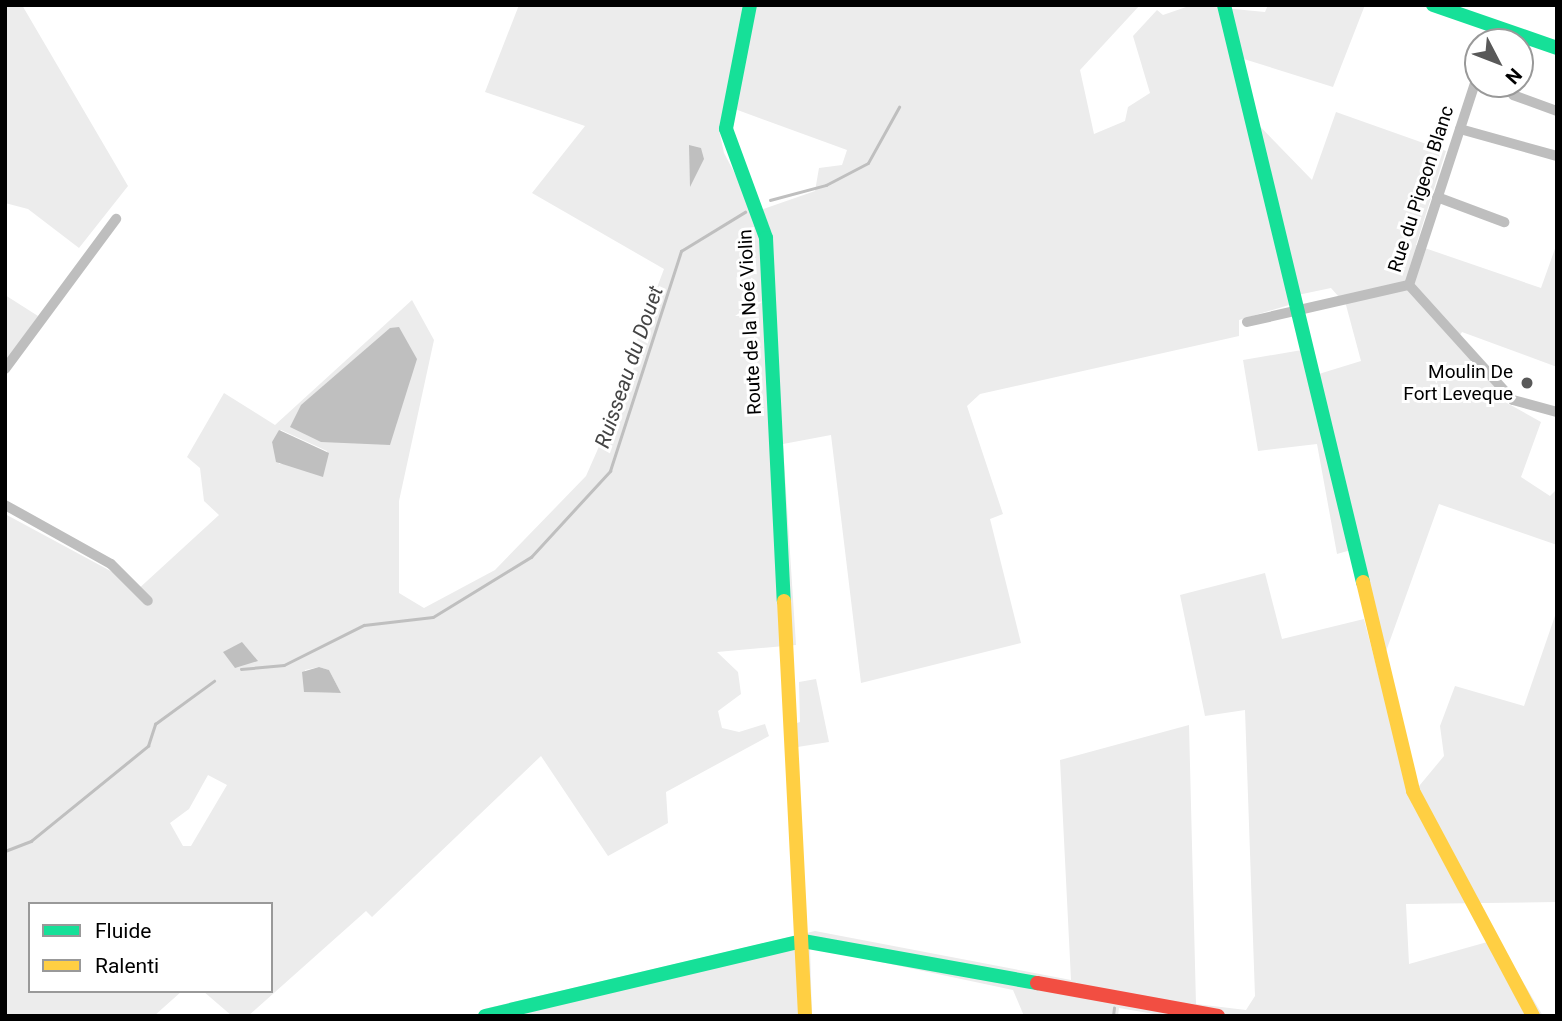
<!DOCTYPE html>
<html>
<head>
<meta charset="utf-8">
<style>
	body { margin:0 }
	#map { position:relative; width:1562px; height:1021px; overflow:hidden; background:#fff; font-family:Roboto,sans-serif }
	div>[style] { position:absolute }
	.green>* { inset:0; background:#ececec }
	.water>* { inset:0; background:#bfbfbf }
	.stream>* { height:2.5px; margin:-1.25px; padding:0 1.25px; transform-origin:1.25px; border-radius:1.25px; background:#bfbfbf }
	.street>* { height:10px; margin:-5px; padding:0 5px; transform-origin:5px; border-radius:5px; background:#bebebe }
	.fast>* { height:14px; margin:-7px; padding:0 7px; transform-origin:7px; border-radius:7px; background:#16e098 }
	.slow>* { height:14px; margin:-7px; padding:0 7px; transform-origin:7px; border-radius:7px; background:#ffcf43 }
	.jam>* { height:14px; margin:-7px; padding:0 7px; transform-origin:7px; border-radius:7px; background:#f24e42 }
	.dots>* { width:19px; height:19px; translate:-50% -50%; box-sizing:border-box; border:4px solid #fff; border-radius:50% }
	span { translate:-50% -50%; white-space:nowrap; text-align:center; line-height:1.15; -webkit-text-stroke:6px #fff; paint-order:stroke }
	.street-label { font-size:19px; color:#000 }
	.poi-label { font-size:19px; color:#000 }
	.right { translate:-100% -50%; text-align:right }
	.water-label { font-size:21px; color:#444; font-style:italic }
	.frame { position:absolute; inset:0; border:7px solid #000; pointer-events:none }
	.legend { position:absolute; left:28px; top:902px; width:245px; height:91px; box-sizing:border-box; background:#fff; border:2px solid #999; margin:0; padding:9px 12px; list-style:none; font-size:21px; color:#000 }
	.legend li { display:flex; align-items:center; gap:14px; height:35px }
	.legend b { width:35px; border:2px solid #999 }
	.north { position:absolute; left:1464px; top:28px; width:70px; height:70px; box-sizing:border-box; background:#fff; border:2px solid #999; border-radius:50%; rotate:132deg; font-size:19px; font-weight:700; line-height:28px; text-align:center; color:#000 }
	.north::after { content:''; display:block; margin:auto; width:24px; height:32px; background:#595959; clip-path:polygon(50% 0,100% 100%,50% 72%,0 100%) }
</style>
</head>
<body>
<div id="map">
	<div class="green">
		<i style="clip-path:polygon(5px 5px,22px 5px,128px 186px,79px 248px,28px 209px,5px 203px)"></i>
		<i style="clip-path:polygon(evenodd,519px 5px,1140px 5px,1080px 70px,1094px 134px,1125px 121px,1128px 107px,1150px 93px,1133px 36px,1157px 10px,1163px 15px,1192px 5px,1265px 12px,1268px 5px,1365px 5px,1333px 87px,1231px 55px,1244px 110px,1312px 180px,1336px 112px,1446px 151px,1416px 245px,1541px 288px,1557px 243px,1557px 367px,1462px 332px,1457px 340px,1507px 403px,1541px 422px,1521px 477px,1550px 496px,1557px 489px,1557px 545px,1439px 504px,1384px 657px,1358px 548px,1337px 554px,1317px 444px,1258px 451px,1243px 360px,1302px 350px,1309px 377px,1361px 361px,1346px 305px,1331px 288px,1288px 297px,1289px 305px,1239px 320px,1239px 336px,980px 394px,967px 406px,1003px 514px,990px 519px,1021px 643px,861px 683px,831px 435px,783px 444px,796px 645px,717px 652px,738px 672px,741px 694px,718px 711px,722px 728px,739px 732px,765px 724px,769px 736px,666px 792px,668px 823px,608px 856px,541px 756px,372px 917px,366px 911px,248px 1016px,232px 1016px,203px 991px,271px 991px,271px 904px,30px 904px,30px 991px,182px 991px,154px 1016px,5px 1016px,5px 514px,118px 575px,135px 592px,219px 515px,204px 501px,200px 468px,187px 457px,224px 393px,275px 425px,412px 300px,434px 340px,399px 501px,399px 593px,424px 608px,495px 570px,586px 476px,642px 349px,636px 343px,664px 269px,532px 193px,585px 126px,485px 92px,519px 5px,724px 105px,847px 150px,842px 165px,819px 168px,815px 191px,755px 212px,724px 153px,719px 130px,724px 105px,519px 5px,281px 430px,327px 451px,328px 457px,279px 464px,272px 442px,281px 430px,519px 5px,319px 667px,329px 670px,341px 693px,304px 692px,305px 670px,319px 667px,519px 5px,208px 775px,227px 785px,191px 846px,183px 846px,170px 823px,189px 809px,208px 775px)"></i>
		<i style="clip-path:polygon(5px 295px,38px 316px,7px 361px,5px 360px)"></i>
		<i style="clip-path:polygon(1265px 573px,1282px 639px,1364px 619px,1410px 797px,1444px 756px,1440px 726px,1455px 686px,1524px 706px,1557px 610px,1557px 902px,1406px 904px,1409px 964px,1498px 939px,1543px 1016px,1166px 1016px,1119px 1008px,1118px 1016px,1024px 1016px,1013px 990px,810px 947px,812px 1016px,487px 1016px,484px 1009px,815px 931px,1071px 980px,1060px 760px,1189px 725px,1196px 1004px,1246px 1010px,1255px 996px,1245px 710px,1205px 716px,1180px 595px)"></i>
		<i style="clip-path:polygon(816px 679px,829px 742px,785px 749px,785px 727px,800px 722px,799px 682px)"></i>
	</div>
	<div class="water">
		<i style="clip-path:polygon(689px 145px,701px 148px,704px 159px,690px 187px)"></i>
		<i style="clip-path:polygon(399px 327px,417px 359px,390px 445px,321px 442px,290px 427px,301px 405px,390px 328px)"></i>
		<i style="clip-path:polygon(279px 430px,329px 453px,323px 477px,276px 462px,272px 442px)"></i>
		<i style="clip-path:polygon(242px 642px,258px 661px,235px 668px,223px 652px)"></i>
		<i style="clip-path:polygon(319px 667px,329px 670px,341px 693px,304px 692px,302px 672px)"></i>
	</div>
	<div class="stream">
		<i style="left:770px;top:200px;width:58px;rotate:-15deg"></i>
		<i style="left:826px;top:185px;width:47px;rotate:-27.6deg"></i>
		<i style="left:868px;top:163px;width:64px;rotate:-61deg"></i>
		<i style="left:241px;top:669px;width:43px;rotate:-5.3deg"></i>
		<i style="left:284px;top:665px;width:89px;rotate:-26.6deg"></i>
		<i style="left:364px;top:625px;width:69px;rotate:-6.6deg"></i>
		<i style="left:433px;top:617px;width:115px;rotate:-31.5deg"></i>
		<i style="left:531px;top:557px;width:117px;rotate:-47.4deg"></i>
		<i style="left:610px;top:471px;width:231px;rotate:-72.1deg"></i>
		<i style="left:681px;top:251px;width:75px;rotate:-31.4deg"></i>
		<i style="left:5px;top:851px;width:28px;rotate:-21deg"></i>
		<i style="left:31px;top:841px;width:151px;rotate:-39.1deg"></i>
		<i style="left:148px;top:746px;width:23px;rotate:-72deg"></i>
		<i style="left:155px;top:724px;width:73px;rotate:-36.1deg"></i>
		<i style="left:1113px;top:1016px;width:8px;rotate:-83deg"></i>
	</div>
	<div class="street">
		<i style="left:1489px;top:42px;width:17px;rotate:-73deg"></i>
		<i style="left:1513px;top:95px;width:47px;rotate:20deg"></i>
		<i style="left:1460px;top:129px;width:101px;rotate:15.6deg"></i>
		<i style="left:1437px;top:197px;width:72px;rotate:20.5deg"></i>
		<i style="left:1409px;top:285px;width:155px;rotate:47.9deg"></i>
		<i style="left:1513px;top:400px;width:46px;rotate:15.3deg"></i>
		<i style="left:1247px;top:322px;width:166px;rotate:-12.9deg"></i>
		<i style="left:1409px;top:285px;width:222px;rotate:-71.9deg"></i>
		<i style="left:5px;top:369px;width:187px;rotate:-53.5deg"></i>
		<i style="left:5px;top:505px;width:121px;rotate:29.1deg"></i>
		<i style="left:111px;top:564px;width:52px;rotate:45deg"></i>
	</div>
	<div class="fast">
		<i style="left:750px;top:5px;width:126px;rotate:101deg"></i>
		<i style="left:726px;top:129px;width:116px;rotate:69.8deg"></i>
		<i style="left:766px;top:238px;width:363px;rotate:87.2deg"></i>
		<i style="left:1224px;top:5px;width:594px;rotate:76.46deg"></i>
		<i style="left:1433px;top:5px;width:131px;rotate:19.1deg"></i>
		<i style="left:485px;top:1016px;width:327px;rotate:-13.3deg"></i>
		<i style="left:803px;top:941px;width:238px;rotate:10.2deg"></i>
	</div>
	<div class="slow">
		<i style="left:1363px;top:582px;width:215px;rotate:76.5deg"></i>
		<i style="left:1413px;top:791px;width:255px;rotate:61.9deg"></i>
		<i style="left:784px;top:601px;width:416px;rotate:87.1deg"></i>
	</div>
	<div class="jam">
		<i style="left:1037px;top:983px;width:184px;rotate:10.3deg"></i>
	</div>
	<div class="dots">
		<i style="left:1527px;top:383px;background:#595959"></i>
	</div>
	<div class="street-label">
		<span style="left:1421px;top:189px;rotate:-72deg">Rue du Pigeon Blanc</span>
		<span style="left:750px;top:322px;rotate:-93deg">Route de la Noé Violin</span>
	</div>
	<div class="poi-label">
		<span class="right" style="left:1513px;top:383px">Moulin De<br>Fort Leveque</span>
	</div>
	<div class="water-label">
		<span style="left:629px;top:367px;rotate:-71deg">Ruisseau du Douet</span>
	</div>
	<div class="frame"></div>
	<ul class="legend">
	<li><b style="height:9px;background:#16e098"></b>Fluide</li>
	<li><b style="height:9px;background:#ffcf43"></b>Ralenti</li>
	</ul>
	<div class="north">N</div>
</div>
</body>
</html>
